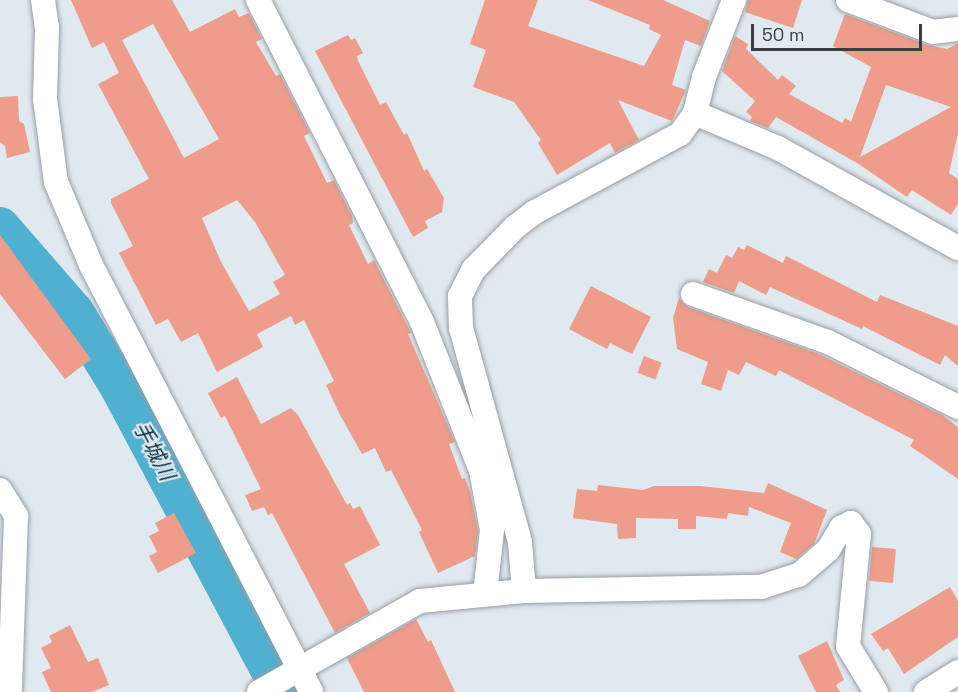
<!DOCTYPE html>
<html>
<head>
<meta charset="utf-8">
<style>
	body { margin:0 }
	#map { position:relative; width:958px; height:692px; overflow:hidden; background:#e0e8f0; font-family:"Space Grotesk","Noto Sans JP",sans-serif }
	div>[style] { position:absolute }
	.river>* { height:40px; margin:-20px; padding:0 20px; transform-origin:20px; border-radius:20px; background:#50b0d0 }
	.building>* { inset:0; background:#ed9d8a; transform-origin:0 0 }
	.roads { filter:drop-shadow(0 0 2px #969ea5) drop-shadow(0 0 2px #969ea5) }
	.minor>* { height:24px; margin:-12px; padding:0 12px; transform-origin:12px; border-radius:12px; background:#fff }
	span { translate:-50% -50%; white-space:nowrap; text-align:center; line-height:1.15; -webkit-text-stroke:4.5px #e0e8f0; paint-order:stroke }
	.water-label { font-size:21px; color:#002f3c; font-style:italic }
	.scale { position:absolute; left:751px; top:24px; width:171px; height:27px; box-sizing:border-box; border:3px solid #3a3d41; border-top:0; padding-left:8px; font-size:18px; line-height:21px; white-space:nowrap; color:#3a3d41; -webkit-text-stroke:4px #e0e8f0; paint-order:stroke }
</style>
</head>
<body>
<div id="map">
	<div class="river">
		<i style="left:0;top:227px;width:113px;rotate:49deg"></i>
		<i style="left:74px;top:312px;width:88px;rotate:58.5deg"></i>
		<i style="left:120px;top:387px;width:345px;rotate:62deg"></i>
	</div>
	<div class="building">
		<i style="clip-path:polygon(evenodd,71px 0,172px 0,190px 32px,235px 9px,239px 17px,249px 13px,262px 39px,256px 42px,276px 76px,280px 74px,310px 133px,304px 136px,327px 183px,334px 180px,352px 216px,353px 223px,349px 225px,368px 264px,374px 260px,411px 333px,408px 334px,455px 442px,449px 444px,462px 479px,465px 478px,470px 491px,478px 531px,475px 556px,438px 573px,419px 532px,422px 530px,391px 470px,386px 472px,375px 448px,362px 454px,340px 415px,326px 385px,334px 381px,304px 320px,295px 325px,291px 316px,257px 334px,263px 347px,217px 372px,198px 333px,181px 342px,168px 319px,156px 325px,119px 253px,133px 246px,111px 203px,111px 199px,149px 179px,98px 84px,119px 73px,104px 42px,92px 48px,71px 0,153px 24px,219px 139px,184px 158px,122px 40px,153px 24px,71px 0,237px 200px,255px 222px,285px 275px,273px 282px,280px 294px,249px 311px,221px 262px,202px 218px,237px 200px)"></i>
		<i style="clip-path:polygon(485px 0,538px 0,528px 26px,644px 66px,661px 35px,649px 29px,650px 25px,588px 0,663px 0,710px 21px,701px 46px,685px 40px,672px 85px,686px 90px,672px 121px,618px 100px,639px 140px,615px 153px,610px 143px,557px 175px,538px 143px,541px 140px,514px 102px,473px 87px,486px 50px,470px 44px)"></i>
		<i style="clip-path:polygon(748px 0,802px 0,793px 28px,745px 12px)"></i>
		<i style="clip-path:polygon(evenodd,845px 14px,928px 45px,947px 49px,958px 43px,958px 133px,949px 173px,958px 179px,958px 204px,951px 215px,912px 190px,907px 197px,857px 163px,776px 117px,768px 128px,750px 121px,752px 117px,746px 112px,755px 101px,722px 71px,735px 36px,748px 44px,746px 49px,778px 80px,782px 75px,796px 86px,789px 94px,842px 123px,845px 118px,851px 122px,871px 67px,833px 46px,845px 14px,886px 85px,951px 107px,860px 157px,886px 85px)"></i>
		<i style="clip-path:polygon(348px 35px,351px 40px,355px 38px,363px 53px,357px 56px,358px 61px,380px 105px,386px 102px,404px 135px,407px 133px,424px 171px,427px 169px,444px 198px,442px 212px,425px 221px,428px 228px,413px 237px,315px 51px)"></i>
		<i style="clip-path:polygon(18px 96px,19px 121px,24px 124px,30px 152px,7px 158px,5px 146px,0 142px,0 97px)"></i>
		<i style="clip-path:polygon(0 235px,91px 359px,65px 379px,0 294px)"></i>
		<i style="clip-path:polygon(747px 245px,783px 263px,786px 256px,877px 302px,880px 295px,958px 326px,958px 366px,945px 355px,940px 365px,863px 326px,862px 329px,770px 287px,766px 295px,739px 281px,734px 293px,703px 282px,709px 269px,717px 273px,726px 255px,732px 258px,738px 247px,744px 250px)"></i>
		<i style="clip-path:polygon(591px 286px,651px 317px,632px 354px,610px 343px,607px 349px,569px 329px)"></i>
		<i style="clip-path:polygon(679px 298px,688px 307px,819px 354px,942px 415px,958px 427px,958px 479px,910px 446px,914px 440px,779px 370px,776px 376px,746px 362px,739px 375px,728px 370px,721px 391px,701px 384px,708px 362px,677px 349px,673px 318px)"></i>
		<i style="left:644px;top:356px;width:19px;height:18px;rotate:21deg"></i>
		<i style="clip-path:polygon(237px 377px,261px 424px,291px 408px,298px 415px,347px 505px,350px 503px,353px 509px,360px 506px,380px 545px,344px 564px,370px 613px,335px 633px,272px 513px,268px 515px,264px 507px,252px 511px,245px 495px,261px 489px,225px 416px,221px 418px,208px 393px)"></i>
		<i style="clip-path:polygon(768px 483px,827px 510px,814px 544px,796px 559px,780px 552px,791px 523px,749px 507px,748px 516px,728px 513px,727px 519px,696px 516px,696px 529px,678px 529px,678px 519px,636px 518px,636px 538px,618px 539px,617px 524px,573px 518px,577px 489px,597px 491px,598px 485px,643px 490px,654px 486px,700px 486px,764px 493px)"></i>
		<i style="clip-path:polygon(174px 513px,196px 553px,158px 573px,149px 556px,157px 552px,149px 536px,159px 531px,155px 523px)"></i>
		<i style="left:872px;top:547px;width:24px;height:34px;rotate:5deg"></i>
		<i style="clip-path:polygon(950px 587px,958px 601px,958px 637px,904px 674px,888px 648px,883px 651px,871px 634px)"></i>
		<i style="clip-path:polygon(416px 619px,428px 642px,431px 640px,455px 692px,364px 692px,347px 658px)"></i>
		<i style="clip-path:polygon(70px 625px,88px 662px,98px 658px,109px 685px,92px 692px,51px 692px,42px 672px,51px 668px,41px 648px,52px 642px,49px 636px)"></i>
		<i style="clip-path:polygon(827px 641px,844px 680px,836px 685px,840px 692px,816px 692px,798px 656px)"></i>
	</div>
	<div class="roads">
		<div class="minor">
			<i style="left:43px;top:0;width:27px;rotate:82deg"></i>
			<i style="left:47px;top:27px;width:72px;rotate:91.6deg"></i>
			<i style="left:45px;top:99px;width:84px;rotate:82.5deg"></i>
			<i style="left:56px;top:182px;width:90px;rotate:67.1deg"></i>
			<i style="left:91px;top:265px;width:480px;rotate:62.7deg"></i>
			<i style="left:258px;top:0;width:361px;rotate:63deg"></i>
			<i style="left:422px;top:322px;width:159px;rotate:68.3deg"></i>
			<i style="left:481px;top:470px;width:61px;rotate:79.6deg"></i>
			<i style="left:492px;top:530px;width:64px;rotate:96.2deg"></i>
			<i style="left:848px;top:0;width:91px;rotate:20.6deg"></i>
			<i style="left:933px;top:32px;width:25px;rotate:-7deg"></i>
			<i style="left:695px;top:113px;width:90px;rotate:22.9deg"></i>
			<i style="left:778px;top:148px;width:206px;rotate:29.1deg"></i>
			<i style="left:693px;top:294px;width:143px;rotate:19.6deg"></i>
			<i style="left:828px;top:342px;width:145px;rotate:26.6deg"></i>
			<i style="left:0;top:490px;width:31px;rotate:58deg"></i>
			<i style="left:16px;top:516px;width:176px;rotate:92deg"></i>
			<i style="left:524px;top:591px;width:237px;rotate:-1deg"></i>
			<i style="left:761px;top:587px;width:40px;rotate:-18deg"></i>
			<i style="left:799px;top:575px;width:38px;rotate:-41deg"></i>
			<i style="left:828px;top:550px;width:26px;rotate:-59deg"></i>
			<i style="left:841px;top:528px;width:11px;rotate:-27deg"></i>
			<i style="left:851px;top:523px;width:14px;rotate:54deg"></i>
			<i style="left:859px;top:534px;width:113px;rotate:95.6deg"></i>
			<i style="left:848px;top:646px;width:54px;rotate:58.7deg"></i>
			<i style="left:259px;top:692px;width:185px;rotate:-29.5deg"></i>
			<i style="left:420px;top:601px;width:104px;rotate:-5.5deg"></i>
			<i style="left:524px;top:591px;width:49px;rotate:-94.7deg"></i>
			<i style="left:520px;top:542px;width:222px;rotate:-105.4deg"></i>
			<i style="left:461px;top:328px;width:32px;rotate:-92deg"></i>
			<i style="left:460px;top:296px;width:30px;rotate:-63deg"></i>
			<i style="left:474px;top:269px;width:59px;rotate:-45.7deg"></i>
			<i style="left:515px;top:227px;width:25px;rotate:-37deg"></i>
			<i style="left:535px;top:212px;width:165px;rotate:-28.3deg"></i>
			<i style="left:680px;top:134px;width:26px;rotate:-54deg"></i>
			<i style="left:695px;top:113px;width:37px;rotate:-76deg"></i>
			<i style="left:704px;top:77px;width:83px;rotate:-68.7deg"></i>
			<i style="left:926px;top:692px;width:38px;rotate:-32deg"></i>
		</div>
	</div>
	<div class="water-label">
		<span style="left:154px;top:451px;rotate:62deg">手城川</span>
	</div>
	<div class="scale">50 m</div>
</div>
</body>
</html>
